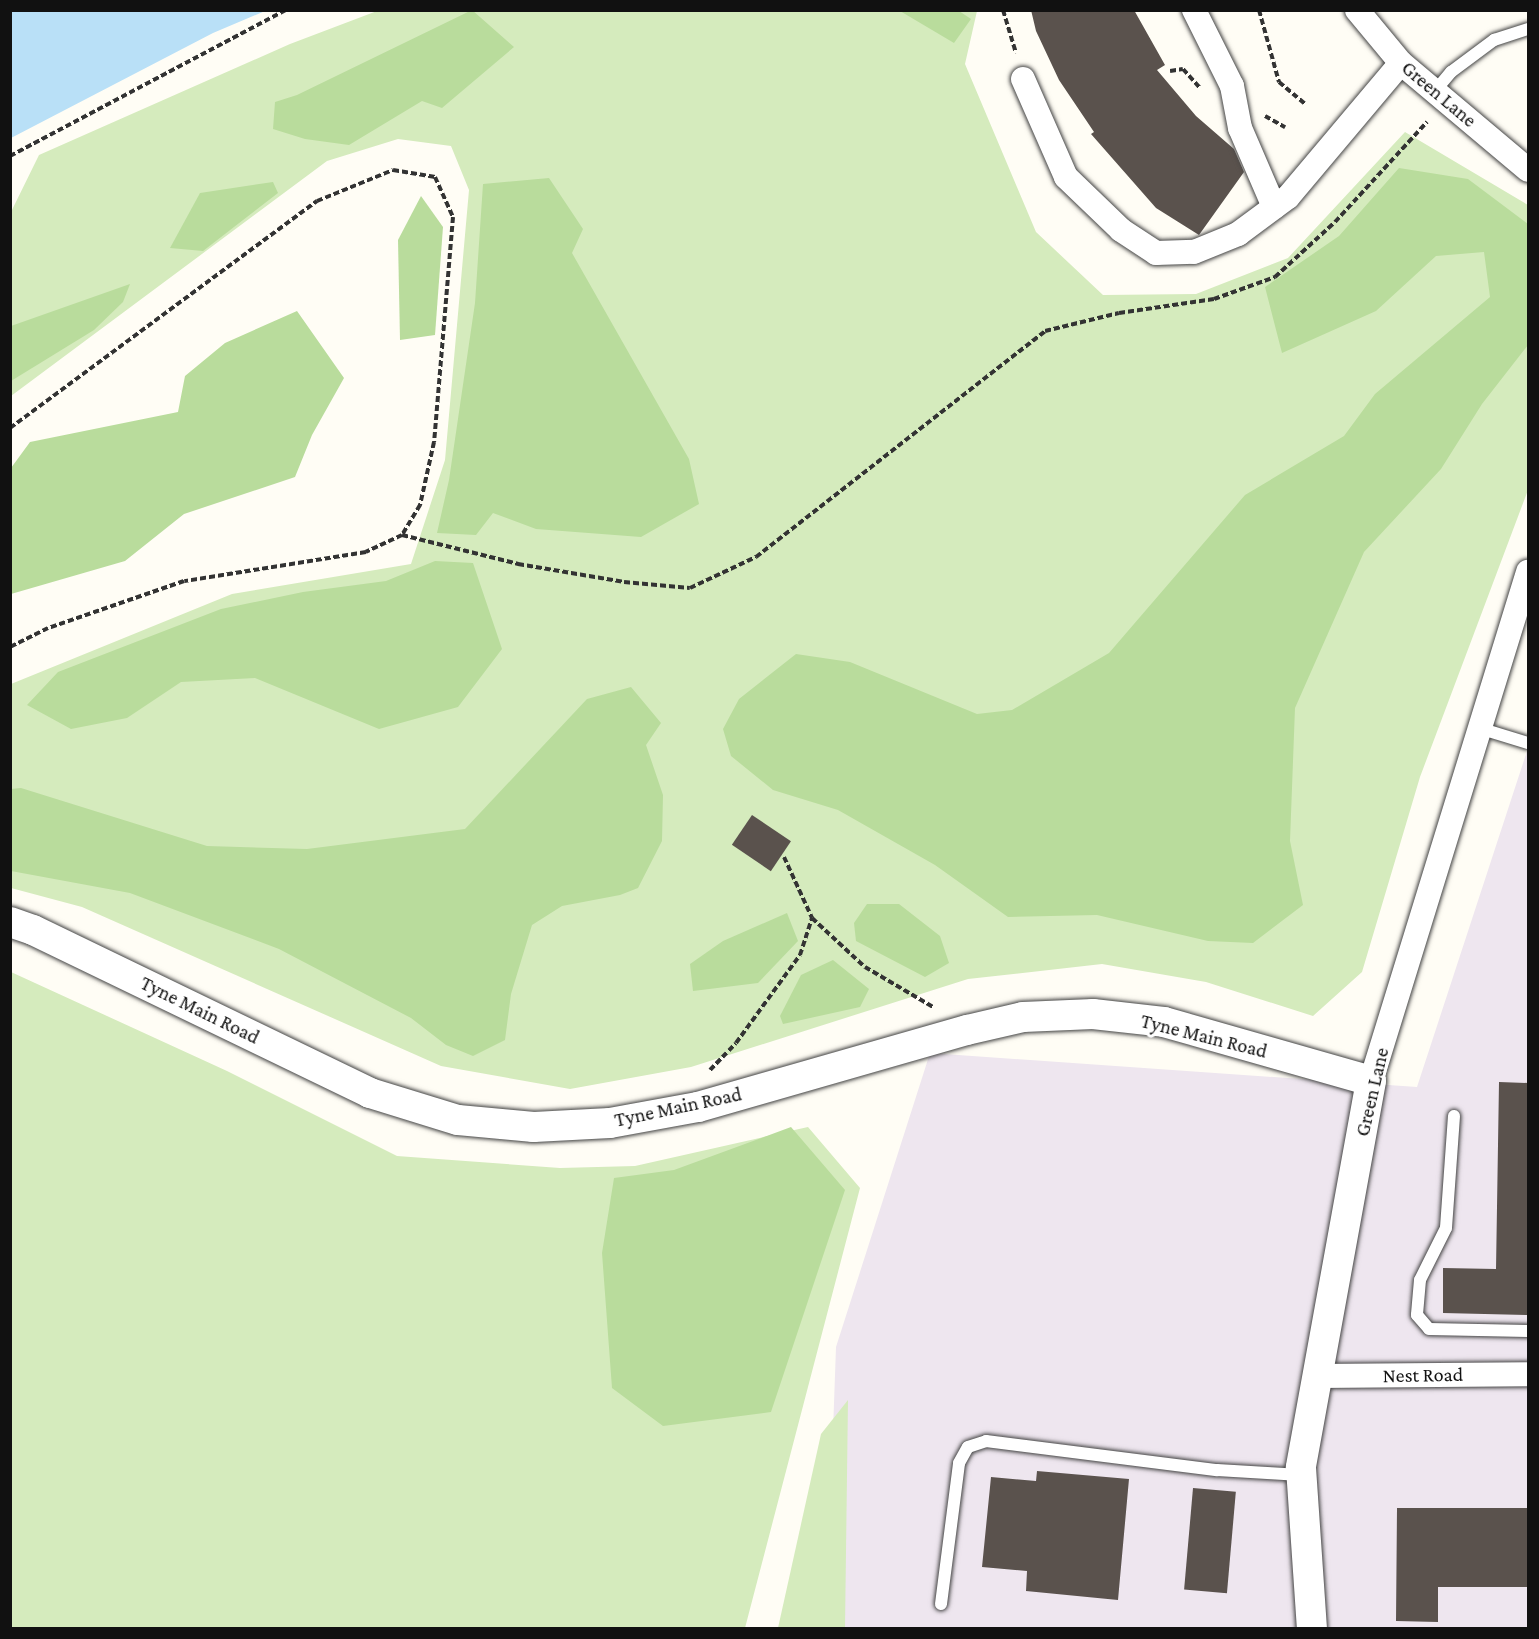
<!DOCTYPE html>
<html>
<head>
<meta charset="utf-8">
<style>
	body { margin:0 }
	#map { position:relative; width:1539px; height:1639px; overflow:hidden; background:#fffdf5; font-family:"Crimson Pro",serif }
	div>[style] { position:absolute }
	.industrial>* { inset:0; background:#eee6ef }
	.green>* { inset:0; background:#d5ebbd }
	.forest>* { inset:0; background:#b9dc9c }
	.water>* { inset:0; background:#b9e0f7 }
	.building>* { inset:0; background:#5a524d; transform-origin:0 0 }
	.path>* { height:4px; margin-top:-2px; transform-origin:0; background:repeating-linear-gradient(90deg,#333 0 6px,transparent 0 9px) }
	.roads { filter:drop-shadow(0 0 2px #444) drop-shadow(0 0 2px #444) }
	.service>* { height:12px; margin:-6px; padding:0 6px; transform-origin:6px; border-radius:6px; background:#fff }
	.minor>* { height:24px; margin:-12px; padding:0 12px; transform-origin:12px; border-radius:12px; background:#fff }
	.tertiary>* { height:30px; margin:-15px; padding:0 15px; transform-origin:15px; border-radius:15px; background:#fff }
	span { translate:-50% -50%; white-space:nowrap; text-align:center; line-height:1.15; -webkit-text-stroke:6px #fff; paint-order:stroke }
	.street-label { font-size:20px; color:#111 }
	.frame { position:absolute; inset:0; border:12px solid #111; pointer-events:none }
</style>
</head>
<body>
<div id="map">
	<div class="industrial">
		<i style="clip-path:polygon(1528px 748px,1528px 1628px,826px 1628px,836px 1347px,930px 1053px,1417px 1087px)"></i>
	</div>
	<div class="green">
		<i style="clip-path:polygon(377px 11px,977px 11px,965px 64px,1036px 232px,1103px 295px,1196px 294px,1288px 258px,1405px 132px,1528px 205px,1528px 490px,1420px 777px,1362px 972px,1313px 1016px,1206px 982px,1102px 964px,968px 979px,691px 1067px,570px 1089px,441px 1066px,82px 907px,11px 888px,11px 684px,232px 594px,411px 564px,445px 460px,469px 190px,451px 146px,398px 139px,327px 161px,11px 396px,10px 214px,39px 155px,290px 44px)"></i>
		<i style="clip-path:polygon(11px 972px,227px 1071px,397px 1156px,560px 1168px,635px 1166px,808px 1127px,860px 1188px,745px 1628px,11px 1628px)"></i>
		<i style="clip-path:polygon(848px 1400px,845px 1628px,778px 1628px,821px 1434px)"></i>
	</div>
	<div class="forest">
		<i style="clip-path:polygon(472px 10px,514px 47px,442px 108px,422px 101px,349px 145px,305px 139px,273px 129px,275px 102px,297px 95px)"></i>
		<i style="clip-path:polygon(900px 11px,959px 11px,971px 19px,954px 43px)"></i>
		<i style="clip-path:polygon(1399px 168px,1468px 179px,1528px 224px,1528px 345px,1482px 404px,1441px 469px,1364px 552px,1295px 708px,1290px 841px,1303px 905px,1253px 943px,1208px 941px,1097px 915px,1008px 917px,935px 865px,838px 810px,773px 790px,731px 756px,723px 729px,739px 699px,796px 654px,850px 662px,977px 714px,1012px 710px,1109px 653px,1245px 495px,1344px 436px,1375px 394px,1490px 297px,1484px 252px,1436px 256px,1376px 311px,1282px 353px,1265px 287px,1339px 236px)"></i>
		<i style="clip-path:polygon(549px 178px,583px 229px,572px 253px,689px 459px,699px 504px,641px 537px,536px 529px,493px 513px,476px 535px,437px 533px,449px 480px,475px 303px,483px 184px)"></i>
		<i style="clip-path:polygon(273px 182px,278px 193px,203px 251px,170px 248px,200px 193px)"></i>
		<i style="clip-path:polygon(421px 196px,443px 227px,435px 335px,400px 340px,398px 240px)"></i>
		<i style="clip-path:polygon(130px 284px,123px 302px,94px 330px,11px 381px,11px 326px)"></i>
		<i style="clip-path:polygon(297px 311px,344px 378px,312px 435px,295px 477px,184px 514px,125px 561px,11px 594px,11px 468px,30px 442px,178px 412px,185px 376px,225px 343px)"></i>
		<i style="clip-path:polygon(435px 561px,473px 563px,502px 649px,458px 707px,379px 729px,255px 678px,181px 682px,127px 718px,71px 729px,27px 705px,58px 672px,221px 609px,303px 592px,386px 581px)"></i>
		<i style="clip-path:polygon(631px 687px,661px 723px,646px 745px,663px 795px,662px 841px,638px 888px,620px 895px,562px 906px,532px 925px,511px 994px,505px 1040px,473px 1056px,446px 1045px,411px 1018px,279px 949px,130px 893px,11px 871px,11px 789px,21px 788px,207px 846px,307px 849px,465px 829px,587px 699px)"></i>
		<i style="clip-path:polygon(867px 904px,899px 904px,940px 936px,949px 963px,925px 977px,856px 941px,854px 923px)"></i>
		<i style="clip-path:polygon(787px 913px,798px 941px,758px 983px,693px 991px,690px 964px,723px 941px)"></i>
		<i style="clip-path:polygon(833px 960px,869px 989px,860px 1007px,783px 1024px,780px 1016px,801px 975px)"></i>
		<i style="clip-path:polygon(791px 1127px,845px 1190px,771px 1412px,663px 1426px,612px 1388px,602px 1253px,614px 1178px,674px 1170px)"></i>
	</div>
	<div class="water">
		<i style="clip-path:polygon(11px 10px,265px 10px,265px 11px,213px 33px,11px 138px)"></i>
	</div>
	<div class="building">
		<i style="clip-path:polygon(1031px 10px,1134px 10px,1165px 65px,1157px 70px,1196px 116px,1234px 149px,1244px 172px,1199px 235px,1156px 208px,1091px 134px,1094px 132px,1059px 80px,1036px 31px)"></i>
		<i style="left:752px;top:815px;width:47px;height:36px;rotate:34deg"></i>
		<i style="clip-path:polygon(1499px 1082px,1528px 1083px,1528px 1315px,1443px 1313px,1443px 1268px,1496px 1269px)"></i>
		<i style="clip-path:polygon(1037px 1471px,1129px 1479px,1118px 1600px,1026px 1591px,1027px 1571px,982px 1567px,991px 1477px,1036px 1481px)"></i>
		<i style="left:1193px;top:1488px;width:43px;height:102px;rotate:5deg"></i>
		<i style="clip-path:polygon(1397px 1508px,1528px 1508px,1528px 1587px,1438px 1587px,1438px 1622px,1396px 1621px)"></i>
	</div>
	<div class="path">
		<i style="left:1003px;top:10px;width:45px;rotate:73.2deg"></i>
		<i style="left:1259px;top:10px;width:75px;rotate:74.5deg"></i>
		<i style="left:1279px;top:82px;width:34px;rotate:40deg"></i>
		<i style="left:1170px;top:71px;width:13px;rotate:-9deg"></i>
		<i style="left:1183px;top:69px;width:25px;rotate:48deg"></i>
		<i style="left:1265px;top:116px;width:23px;rotate:29deg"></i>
		<i style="left:10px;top:156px;width:312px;rotate:-27.9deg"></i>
		<i style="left:10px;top:428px;width:382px;rotate:-36.5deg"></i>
		<i style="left:317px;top:201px;width:82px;rotate:-22.2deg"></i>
		<i style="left:393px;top:170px;width:43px;rotate:9.5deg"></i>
		<i style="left:435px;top:177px;width:44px;rotate:65.8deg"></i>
		<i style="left:453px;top:217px;width:226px;rotate:94.8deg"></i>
		<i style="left:434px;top:442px;width:65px;rotate:102.5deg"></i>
		<i style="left:420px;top:505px;width:35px;rotate:121deg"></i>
		<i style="left:402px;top:535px;width:40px;rotate:155deg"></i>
		<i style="left:366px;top:552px;width:184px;rotate:170.9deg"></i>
		<i style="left:184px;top:581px;width:144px;rotate:160.9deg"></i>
		<i style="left:48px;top:628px;width:42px;rotate:153.4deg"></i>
		<i style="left:402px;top:535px;width:120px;rotate:14deg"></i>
		<i style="left:518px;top:564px;width:108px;rotate:9.6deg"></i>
		<i style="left:624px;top:582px;width:66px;rotate:5.2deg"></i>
		<i style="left:690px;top:588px;width:73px;rotate:-25.2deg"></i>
		<i style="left:756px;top:557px;width:367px;rotate:-38deg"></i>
		<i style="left:1045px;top:331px;width:76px;rotate:-13.7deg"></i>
		<i style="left:1119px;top:313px;width:96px;rotate:-8.4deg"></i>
		<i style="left:1214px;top:299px;width:65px;rotate:-19.8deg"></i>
		<i style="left:1275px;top:277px;width:81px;rotate:-42.5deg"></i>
		<i style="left:1335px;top:222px;width:136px;rotate:-47.4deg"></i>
		<i style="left:784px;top:857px;width:67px;rotate:65.3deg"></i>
		<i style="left:812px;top:918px;width:72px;rotate:42.8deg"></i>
		<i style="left:865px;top:967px;width:79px;rotate:30.5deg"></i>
		<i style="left:710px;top:1070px;width:37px;rotate:-46deg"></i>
		<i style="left:736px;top:1043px;width:109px;rotate:-54deg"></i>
		<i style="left:800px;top:955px;width:39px;rotate:-72deg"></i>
	</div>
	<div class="roads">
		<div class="service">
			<i style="left:1435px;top:91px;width:25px;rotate:-50deg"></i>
			<i style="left:1451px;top:72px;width:54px;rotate:-36.7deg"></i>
			<i style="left:1494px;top:40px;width:36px;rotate:-18deg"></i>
			<i style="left:1479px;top:728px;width:51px;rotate:17deg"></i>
			<i style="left:1454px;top:1116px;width:112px;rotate:94.1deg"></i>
			<i style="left:1446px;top:1228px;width:58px;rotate:116.6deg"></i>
			<i style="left:1420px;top:1280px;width:35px;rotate:95deg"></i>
			<i style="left:1417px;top:1315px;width:18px;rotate:49deg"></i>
			<i style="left:1429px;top:1329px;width:99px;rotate:1.2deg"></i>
			<i style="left:941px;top:1604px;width:142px;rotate:-82.7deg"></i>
			<i style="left:959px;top:1463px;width:18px;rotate:-61deg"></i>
			<i style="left:968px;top:1447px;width:19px;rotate:-18deg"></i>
			<i style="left:986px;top:1441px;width:233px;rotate:7.2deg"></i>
			<i style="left:1217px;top:1470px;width:84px;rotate:3.4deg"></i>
		</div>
		<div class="minor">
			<i style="left:1194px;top:10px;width:85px;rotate:63.4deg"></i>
			<i style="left:1232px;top:86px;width:43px;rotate:79.2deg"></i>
			<i style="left:1240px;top:128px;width:86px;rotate:66.7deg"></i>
			<i style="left:1357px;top:10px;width:69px;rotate:50.3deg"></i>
			<i style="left:1401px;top:63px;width:166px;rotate:40.1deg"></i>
			<i style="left:1023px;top:79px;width:107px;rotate:66.3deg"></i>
			<i style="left:1066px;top:177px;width:76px;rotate:43.9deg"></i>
			<i style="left:1121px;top:230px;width:42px;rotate:33.3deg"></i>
			<i style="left:1156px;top:253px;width:38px;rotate:-2deg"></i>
			<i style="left:1194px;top:252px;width:48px;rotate:-22.2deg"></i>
			<i style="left:1238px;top:234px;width:62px;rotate:-36.5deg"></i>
			<i style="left:1288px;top:197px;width:175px;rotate:-49.9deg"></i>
			<i style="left:1371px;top:1081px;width:533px;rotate:-72.86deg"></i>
			<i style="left:1318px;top:1376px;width:210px;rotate:-0.5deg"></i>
		</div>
		<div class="tertiary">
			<i style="left:10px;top:922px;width:24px;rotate:19deg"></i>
			<i style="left:33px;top:930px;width:374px;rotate:25.8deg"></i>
			<i style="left:370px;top:1093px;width:92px;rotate:17.1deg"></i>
			<i style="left:458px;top:1120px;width:76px;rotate:5.3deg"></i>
			<i style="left:534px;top:1127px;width:76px;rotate:-3deg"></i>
			<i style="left:610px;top:1123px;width:89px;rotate:-10.3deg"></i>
			<i style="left:698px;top:1107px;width:280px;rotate:-16deg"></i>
			<i style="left:967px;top:1030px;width:57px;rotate:-13.1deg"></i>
			<i style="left:1023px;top:1017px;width:70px;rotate:-2.5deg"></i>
			<i style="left:1093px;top:1014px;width:71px;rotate:6.4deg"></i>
			<i style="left:1164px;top:1022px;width:215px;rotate:15.9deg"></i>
			<i style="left:1371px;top:1081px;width:393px;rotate:100.3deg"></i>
			<i style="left:1301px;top:1468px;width:160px;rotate:86.1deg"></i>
		</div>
	</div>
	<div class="street-label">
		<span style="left:1439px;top:94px;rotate:40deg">Green Lane</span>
		<span style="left:200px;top:1010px;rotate:26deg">Tyne Main Road</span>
		<span style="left:1204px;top:1036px;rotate:14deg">Tyne Main Road</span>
		<span style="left:1372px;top:1092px;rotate:-77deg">Green Lane</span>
		<span style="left:678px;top:1107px;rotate:-12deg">Tyne Main Road</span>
		<span style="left:1423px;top:1375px;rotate:-1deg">Nest Road</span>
	</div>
	<div class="frame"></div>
</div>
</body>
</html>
